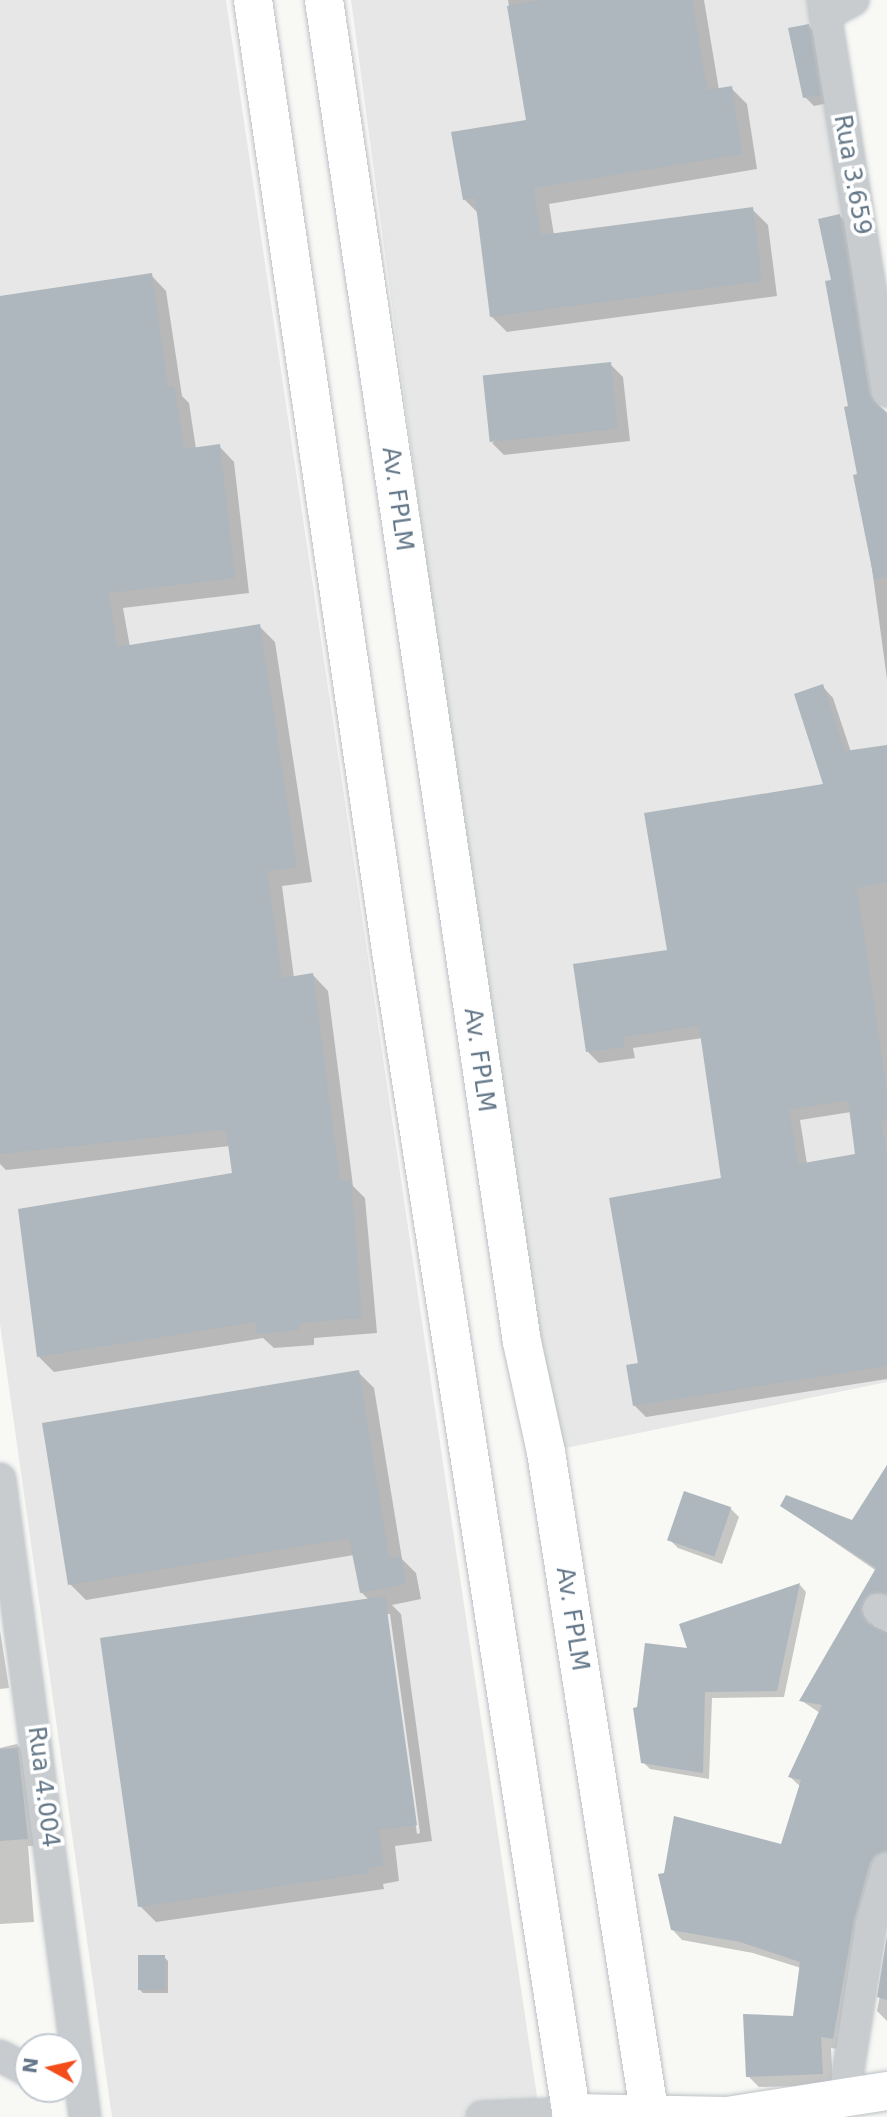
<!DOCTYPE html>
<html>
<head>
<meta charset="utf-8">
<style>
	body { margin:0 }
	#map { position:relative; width:887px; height:2117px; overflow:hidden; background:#f8f8f5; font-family:"DejaVu Sans",sans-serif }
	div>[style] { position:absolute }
	.built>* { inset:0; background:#e6e7e6 }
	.shadow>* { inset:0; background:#0003 }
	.building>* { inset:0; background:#aeb7bd; transform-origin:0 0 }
	.roads { filter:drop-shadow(0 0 2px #bcc1c6) drop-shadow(0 0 2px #bcc1c6) }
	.street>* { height:30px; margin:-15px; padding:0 15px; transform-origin:15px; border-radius:15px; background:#c8cccf }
	.secondary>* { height:38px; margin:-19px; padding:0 19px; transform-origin:19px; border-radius:19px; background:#fff }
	span { translate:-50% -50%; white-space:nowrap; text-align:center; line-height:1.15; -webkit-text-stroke:7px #fff; paint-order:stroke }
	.street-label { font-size:24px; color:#647889 }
	.north { position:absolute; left:14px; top:2033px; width:70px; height:70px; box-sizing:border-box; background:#fff; border:2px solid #c1c9d0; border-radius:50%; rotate:278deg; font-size:19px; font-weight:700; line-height:28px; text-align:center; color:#647889 }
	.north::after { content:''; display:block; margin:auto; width:24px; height:32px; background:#f34d1a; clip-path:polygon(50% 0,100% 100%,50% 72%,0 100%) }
</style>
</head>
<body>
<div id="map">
	<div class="built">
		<i style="clip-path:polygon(0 0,226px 0,540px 2117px,112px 2117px,0 1324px)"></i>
		<i style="clip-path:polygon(351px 0,816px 0,887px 532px,887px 1382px,546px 1452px)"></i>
	</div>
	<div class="shadow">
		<i style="clip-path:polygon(508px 0,704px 0,719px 90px,731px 88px,747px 104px,757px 169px,549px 204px,554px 235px,752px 209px,768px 225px,777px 296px,507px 332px,491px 316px,479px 214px,464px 199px,528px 121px)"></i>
		<i style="clip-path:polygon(809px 26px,817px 34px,828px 103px,814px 106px,805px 97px)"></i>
		<i style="clip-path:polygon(840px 216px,849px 225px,878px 405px,887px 412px,887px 679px,833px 282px)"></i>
		<i style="clip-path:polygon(151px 275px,166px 291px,182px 396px,189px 403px,196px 449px,219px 446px,234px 462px,249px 593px,123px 608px,130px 647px,259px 626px,275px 642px,312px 882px,282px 886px,294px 978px,313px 975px,328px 991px,353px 1186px,365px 1198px,377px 1333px,314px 1338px,314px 1345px,274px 1348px,263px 1338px,54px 1372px,39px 1357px,234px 1175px,230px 1146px,6px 1170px,0 1164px,0 298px)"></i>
		<i style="clip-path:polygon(610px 364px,623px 377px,630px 441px,504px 455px,492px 443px)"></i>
		<i style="clip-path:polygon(evenodd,822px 686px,833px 698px,851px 752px,887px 772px,887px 1379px,646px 1417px,634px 1405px,640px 1365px,723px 1179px,703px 1038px,633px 1048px,635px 1058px,599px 1063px,588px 1052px,669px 951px,825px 785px,822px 686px,851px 1112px,857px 1155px,807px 1164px,800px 1120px,851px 1112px)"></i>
		<i style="clip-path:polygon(evenodd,358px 1372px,374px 1388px,402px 1559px,416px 1573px,421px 1599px,392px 1605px,401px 1614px,432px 1841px,395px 1846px,399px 1881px,383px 1884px,384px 1889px,156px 1922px,140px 1906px,369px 1600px,361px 1592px,354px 1555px,86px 1600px,70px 1584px,358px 1372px,386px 1614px,390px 1614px,420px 1833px,417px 1834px,386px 1614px)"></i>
		<i style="clip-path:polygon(887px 1503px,887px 1603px,871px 1619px,875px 1629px,887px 1634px,887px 1869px,845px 2050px,831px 2048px,833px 2085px,759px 2087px,748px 2076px,794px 2018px,801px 1968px,753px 1953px,682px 1940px,671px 1928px,782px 1846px,801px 1787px,790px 1777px,820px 1713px,802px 1701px,878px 1572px,782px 1506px,852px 1522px)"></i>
		<i style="clip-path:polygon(730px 1508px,739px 1517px,722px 1564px,678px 1548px,670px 1540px)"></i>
		<i style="clip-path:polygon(800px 1585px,806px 1592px,784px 1697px,712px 1698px,709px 1779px,650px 1769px,643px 1762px,690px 1650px,681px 1626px)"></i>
		<i style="clip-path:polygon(0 1630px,9px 1688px,0 1689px)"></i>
		<i style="clip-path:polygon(17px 1744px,24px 1752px,35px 1846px,28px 1846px,34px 1922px,0 1924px,0 1748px)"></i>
		<i style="clip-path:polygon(164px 1957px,168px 1961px,168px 1993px,143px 1993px,139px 1989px)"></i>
		<i style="clip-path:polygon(887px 1960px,887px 2021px,877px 2011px)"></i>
	</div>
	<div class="building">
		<i style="clip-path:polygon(541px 0,692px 0,707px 90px,732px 86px,742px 154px,534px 188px,541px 235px,753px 207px,762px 281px,490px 317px,475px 198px,463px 200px,451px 132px,526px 120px,507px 6px)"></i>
		<i style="clip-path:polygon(809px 24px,821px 95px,803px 98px,788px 28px)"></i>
		<i style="clip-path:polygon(840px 214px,870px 395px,887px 414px,887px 577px,874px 579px,853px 475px,857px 474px,844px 407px,848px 406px,825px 281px,831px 280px,818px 219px)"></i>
		<i style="clip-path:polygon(152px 273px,168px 387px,174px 386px,184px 449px,220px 444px,235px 578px,109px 593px,117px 647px,260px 624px,297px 867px,267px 871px,282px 978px,313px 973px,340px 1181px,351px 1180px,362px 1318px,299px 1323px,300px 1330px,257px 1334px,256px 1322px,37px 1357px,18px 1209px,232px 1173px,226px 1130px,0 1154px,0 296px)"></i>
		<i style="left:611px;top:362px;width:67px;height:129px;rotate:84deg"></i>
		<i style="clip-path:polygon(evenodd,823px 684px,845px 751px,887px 745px,887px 882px,857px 888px,887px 1092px,887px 1119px,881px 1120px,887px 1155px,887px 1366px,633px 1406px,626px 1365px,638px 1363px,609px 1198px,721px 1178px,699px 1026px,623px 1037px,625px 1047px,586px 1052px,573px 964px,667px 950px,644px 813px,823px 784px,794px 694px,823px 684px,848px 1100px,855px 1154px,798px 1164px,789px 1110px,848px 1100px)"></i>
		<i style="clip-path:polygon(359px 1370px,389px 1558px,401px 1556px,406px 1584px,360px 1593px,349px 1538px,68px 1585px,42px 1423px)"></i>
		<i style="clip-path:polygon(887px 1465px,887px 1594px,870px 1594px,861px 1609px,868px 1623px,887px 1632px,887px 1851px,875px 1855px,870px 1863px,854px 1921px,833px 2039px,821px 2037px,823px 2074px,746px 2077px,743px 2014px,793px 2016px,800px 1962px,740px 1942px,671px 1930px,658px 1874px,664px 1873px,674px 1816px,781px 1844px,801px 1780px,788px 1777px,822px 1705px,799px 1701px,876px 1568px,780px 1506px,786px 1495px,852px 1520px)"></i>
		<i style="left:684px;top:1491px;width:50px;height:52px;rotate:19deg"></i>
		<i style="clip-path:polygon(800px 1583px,777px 1691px,705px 1692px,703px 1773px,641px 1763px,633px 1708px,637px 1707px,645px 1643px,687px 1648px,679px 1624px)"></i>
		<i style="clip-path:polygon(385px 1596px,417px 1825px,379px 1830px,384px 1865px,368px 1868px,369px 1873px,138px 1907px,100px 1638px)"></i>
		<i style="clip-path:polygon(18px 1748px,28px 1839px,0 1841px,0 1749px)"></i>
		<i style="clip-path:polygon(887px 1935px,887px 2000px,877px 1997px)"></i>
		<i style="left:138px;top:1955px;width:27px;height:35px"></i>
	</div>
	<div class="roads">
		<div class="street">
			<i style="left:823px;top:0;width:397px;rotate:80.7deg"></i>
			<i style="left:825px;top:15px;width:32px;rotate:-28deg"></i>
			<i style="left:0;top:1479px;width:644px;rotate:82.41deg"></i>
			<i style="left:878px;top:1609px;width:11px;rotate:34deg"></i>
			<i style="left:0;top:2056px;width:31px;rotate:27deg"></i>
			<i style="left:844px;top:2097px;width:175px;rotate:-81.1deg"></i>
			<i style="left:871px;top:1924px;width:58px;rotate:-74.1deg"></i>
			<i style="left:482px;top:2117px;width:89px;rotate:-2.6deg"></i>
		</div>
		<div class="secondary">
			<i style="left:253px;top:0;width:961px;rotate:81.74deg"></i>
			<i style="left:391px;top:951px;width:1180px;rotate:81.18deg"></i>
			<i style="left:324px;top:0;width:1357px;rotate:81.61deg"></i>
			<i style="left:522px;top:1342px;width:113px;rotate:77.7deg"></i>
			<i style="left:546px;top:1452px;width:673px;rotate:81.11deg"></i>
			<i style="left:571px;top:2113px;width:156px;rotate:1.1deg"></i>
			<i style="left:727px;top:2116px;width:162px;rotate:-8.9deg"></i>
		</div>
	</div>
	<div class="street-label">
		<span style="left:852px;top:175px;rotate:80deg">Rua 3.659</span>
		<span style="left:397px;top:499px;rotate:82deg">Av. FPLM</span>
		<span style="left:479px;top:1060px;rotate:82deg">Av. FPLM</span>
		<span style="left:572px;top:1619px;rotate:81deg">Av. FPLM</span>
		<span style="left:43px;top:1787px;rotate:83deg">Rua 4.004</span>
	</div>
	<div class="north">N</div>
</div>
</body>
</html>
